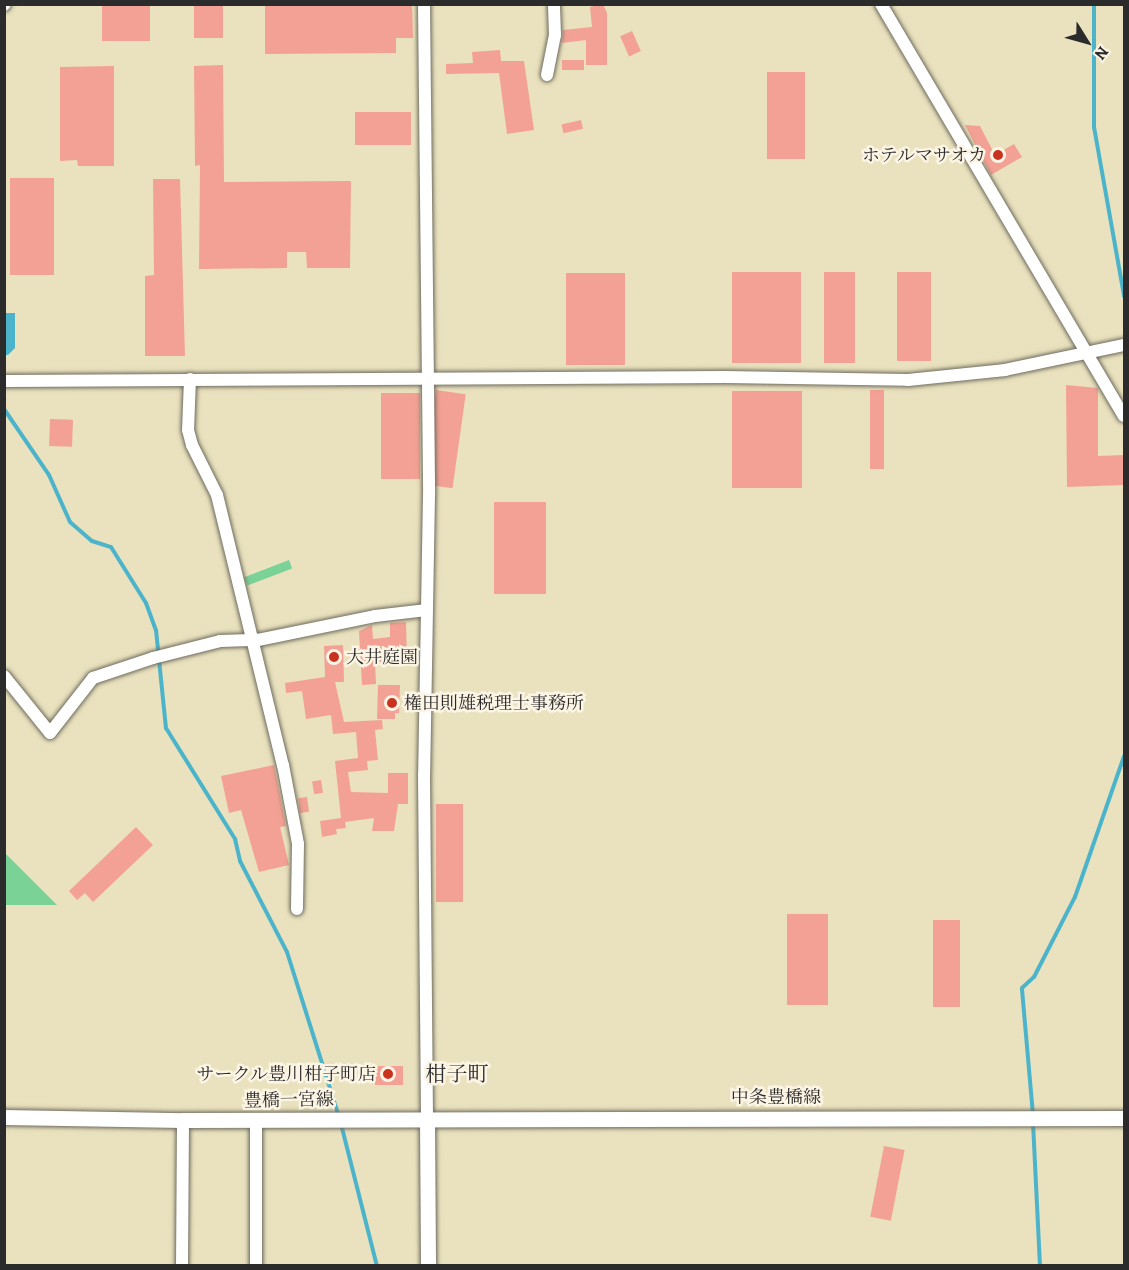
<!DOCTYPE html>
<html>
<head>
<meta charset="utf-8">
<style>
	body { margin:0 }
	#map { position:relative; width:1129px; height:1270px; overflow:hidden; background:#eae2be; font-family:Alegreya,"Noto Serif JP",serif }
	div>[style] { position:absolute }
	.green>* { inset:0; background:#7bd297; transform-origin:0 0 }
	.water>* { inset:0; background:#4cb4ca }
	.stream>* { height:4px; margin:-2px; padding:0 2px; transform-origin:2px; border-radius:2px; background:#4cb4ca }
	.building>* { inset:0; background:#f3a194; transform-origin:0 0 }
	.roads { filter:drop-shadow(0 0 2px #6e6b5e) drop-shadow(0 0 2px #6e6b5e) }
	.minor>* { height:12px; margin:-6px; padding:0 6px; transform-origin:6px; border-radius:6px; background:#fff }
	.major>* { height:15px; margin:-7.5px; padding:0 7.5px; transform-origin:7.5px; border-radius:7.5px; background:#fff }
	.dots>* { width:16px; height:16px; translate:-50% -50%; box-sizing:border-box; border:3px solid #fcf5e5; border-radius:50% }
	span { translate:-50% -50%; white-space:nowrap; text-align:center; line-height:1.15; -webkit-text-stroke:5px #fcf5e5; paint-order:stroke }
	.poi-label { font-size:18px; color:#2b2b2b }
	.right { translate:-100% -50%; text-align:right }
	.left { translate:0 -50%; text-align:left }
	.street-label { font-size:18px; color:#2b2b2b }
	.quarter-label { font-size:21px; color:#2b2b2b }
	.frame { position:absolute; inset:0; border:6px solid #2b2b2b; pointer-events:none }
	.north { position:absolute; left:1057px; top:12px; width:60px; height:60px; -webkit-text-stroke:4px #fcf5e5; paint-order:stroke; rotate:127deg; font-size:16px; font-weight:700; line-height:24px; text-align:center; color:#2b2b2b }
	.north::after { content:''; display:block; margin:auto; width:21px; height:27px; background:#2b2b2b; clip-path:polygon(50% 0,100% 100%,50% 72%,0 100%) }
</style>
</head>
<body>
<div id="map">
	<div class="green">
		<i style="left:289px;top:560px;width:9px;height:48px;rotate:69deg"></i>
		<i style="clip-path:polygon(5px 853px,57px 905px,5px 905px)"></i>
	</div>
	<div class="water">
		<i style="clip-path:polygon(4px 313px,15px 313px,15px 348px,8px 355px,5px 355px)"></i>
	</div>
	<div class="stream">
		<i style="left:1094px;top:4px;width:123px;rotate:90deg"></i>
		<i style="left:1094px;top:127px;width:172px;rotate:79.9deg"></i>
		<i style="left:4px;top:409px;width:80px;rotate:55.7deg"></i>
		<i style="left:49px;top:475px;width:51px;rotate:65.9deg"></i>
		<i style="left:70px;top:522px;width:29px;rotate:41deg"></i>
		<i style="left:92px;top:541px;width:20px;rotate:18deg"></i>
		<i style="left:111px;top:547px;width:66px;rotate:58deg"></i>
		<i style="left:146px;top:603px;width:29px;rotate:70deg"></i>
		<i style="left:156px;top:630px;width:99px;rotate:84.2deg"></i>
		<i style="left:166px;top:728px;width:131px;rotate:58.1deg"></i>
		<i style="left:235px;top:839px;width:23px;rotate:77deg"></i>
		<i style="left:240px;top:861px;width:102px;rotate:62.7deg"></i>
		<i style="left:287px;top:952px;width:173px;rotate:72.5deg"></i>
		<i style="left:1033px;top:1115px;width:127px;rotate:-95deg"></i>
		<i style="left:1022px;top:988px;width:16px;rotate:-43deg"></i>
		<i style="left:1034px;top:977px;width:90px;rotate:-62.9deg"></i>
		<i style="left:1075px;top:897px;width:149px;rotate:-70.8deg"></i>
		<i style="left:1033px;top:1123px;width:143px;rotate:87.2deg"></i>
		<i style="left:341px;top:1124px;width:146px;rotate:75.8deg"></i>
	</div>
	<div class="building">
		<i style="left:102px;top:4px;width:48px;height:37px"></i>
		<i style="left:194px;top:4px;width:29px;height:34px"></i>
		<i style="clip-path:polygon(265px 4px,412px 4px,413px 38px,396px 38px,396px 53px,265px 54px)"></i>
		<i style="clip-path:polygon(603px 4px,607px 13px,607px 65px,586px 65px,586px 40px,562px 43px,563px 30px,592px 27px,590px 7px)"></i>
		<i style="left:632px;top:31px;width:22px;height:13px;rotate:66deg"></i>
		<i style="clip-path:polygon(500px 50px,501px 61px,524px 61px,534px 130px,507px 134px,499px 73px,446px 74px,446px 64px,473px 63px,472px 52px)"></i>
		<i style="left:562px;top:60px;width:22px;height:10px"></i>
		<i style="clip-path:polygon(223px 65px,224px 182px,351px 181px,350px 268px,307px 268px,306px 252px,287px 252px,287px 268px,199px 269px,200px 165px,195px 166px,194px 66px)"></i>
		<i style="clip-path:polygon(114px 66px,114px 166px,78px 166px,77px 160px,60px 161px,60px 67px)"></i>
		<i style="left:767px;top:72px;width:38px;height:87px"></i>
		<i style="left:411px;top:112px;width:33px;height:56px;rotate:90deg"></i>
		<i style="left:581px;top:120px;width:9px;height:20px;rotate:77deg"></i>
		<i style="clip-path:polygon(965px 125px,980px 126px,995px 155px,1014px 144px,1022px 157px,991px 175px)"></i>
		<i style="left:10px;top:178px;width:44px;height:97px"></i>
		<i style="clip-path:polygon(153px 179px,180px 179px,185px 356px,145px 356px,145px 276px,154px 275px)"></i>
		<i style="left:801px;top:272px;width:91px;height:69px;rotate:90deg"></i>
		<i style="left:824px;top:272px;width:31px;height:91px"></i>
		<i style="left:897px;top:272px;width:34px;height:89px"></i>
		<i style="left:566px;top:273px;width:59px;height:92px"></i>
		<i style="clip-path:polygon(1066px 385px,1098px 388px,1098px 456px,1125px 455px,1125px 485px,1067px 487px)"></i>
		<i style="left:436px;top:390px;width:30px;height:95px;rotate:8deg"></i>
		<i style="left:870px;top:390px;width:14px;height:79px"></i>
		<i style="left:732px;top:391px;width:70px;height:97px"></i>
		<i style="left:381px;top:393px;width:39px;height:86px"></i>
		<i style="left:50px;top:419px;width:23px;height:27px;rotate:2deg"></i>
		<i style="left:494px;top:502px;width:52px;height:92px"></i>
		<i style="clip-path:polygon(406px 622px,407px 661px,375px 662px,376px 684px,362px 685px,359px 631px,372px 625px,373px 639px,390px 637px,390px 623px)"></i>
		<i style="clip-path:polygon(343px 645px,344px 682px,335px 682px,344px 722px,382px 720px,383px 729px,375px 730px,378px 760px,367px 761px,368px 770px,348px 772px,351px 792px,388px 793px,388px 773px,408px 773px,408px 804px,398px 804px,394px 831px,372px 831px,374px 818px,345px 822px,346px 828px,336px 829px,337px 834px,322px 837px,320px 821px,341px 818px,335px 761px,358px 758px,356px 732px,333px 734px,331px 715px,306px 719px,302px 691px,286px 693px,285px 683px,325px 677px,324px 646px)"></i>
		<i style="clip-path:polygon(378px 685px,400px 685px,399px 713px,395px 713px,395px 719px,377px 719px)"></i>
		<i style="clip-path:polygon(274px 765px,286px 826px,280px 827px,289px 865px,259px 872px,241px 810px,229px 813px,221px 776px)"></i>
		<i style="left:321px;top:780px;width:13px;height:9px;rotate:81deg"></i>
		<i style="left:307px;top:797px;width:15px;height:9px;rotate:82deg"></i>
		<i style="left:436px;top:804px;width:27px;height:98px"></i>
		<i style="clip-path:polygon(136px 827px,153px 845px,93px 902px,85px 893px,77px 900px,69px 891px)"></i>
		<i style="left:787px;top:914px;width:41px;height:91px"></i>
		<i style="left:933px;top:920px;width:27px;height:87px"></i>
		<i style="left:375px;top:1066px;width:28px;height:19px"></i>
		<i style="left:884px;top:1146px;width:21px;height:72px;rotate:11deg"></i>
	</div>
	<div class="roads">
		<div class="minor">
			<i style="left:424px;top:4px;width:491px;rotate:89.4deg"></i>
			<i style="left:429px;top:495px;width:280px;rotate:91deg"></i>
			<i style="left:424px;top:775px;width:344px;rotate:89.5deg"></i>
			<i style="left:881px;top:4px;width:478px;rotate:59.5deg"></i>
			<i style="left:4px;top:5px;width:1px;rotate:-45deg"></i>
			<i style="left:547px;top:75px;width:41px;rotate:-78.7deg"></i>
			<i style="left:555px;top:35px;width:31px;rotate:-92deg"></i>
			<i style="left:190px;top:379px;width:51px;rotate:92.2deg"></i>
			<i style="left:188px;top:430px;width:16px;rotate:75deg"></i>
			<i style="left:192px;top:445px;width:56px;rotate:63.4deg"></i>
			<i style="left:217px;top:495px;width:278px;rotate:76.3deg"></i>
			<i style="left:283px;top:765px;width:80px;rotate:79.2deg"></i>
			<i style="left:298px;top:844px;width:65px;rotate:90.9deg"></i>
			<i style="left:4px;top:381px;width:721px;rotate:-0.32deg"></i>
			<i style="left:725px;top:377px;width:183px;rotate:0.9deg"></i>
			<i style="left:908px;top:380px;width:98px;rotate:-5.9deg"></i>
			<i style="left:1005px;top:370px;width:122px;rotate:-11.9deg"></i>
			<i style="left:4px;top:676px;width:73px;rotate:51.1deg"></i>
			<i style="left:50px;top:733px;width:70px;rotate:-52deg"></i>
			<i style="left:93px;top:678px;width:63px;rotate:-18.4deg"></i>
			<i style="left:153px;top:658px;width:69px;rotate:-14.2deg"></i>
			<i style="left:220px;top:641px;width:38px;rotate:-2deg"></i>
			<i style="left:258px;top:640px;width:119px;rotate:-11.6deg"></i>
			<i style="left:375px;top:616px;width:52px;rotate:-6.6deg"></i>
			<i style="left:182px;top:1266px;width:146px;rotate:-89.6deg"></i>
			<i style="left:256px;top:1266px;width:147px;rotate:-90deg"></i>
		</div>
		<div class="major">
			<i style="left:4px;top:1117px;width:179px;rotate:1deg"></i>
			<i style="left:183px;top:1120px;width:941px;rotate:-0.12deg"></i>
			<i style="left:427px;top:1119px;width:147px;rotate:89.6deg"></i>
		</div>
	</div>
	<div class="dots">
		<i style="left:998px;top:155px;background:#c8321e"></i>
		<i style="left:334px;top:657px;background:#c8321e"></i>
		<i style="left:392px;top:703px;background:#c8321e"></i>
		<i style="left:388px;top:1074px;background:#c8321e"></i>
	</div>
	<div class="poi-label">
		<span class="right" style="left:986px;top:155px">ホテルマサオカ</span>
		<span class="left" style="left:346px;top:657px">大井庭園</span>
		<span class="left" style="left:404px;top:703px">権田則雄税理士事務所</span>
		<span class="right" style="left:376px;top:1074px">サークル豊川柑子町店</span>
	</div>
	<div class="street-label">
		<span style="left:776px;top:1097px">中条豊橋線</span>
		<span style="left:289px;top:1100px;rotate:-1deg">豊橋一宮線</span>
	</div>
	<div class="quarter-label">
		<span style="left:457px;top:1074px">柑子町</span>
	</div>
	<div class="frame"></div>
	<div class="north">N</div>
</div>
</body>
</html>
